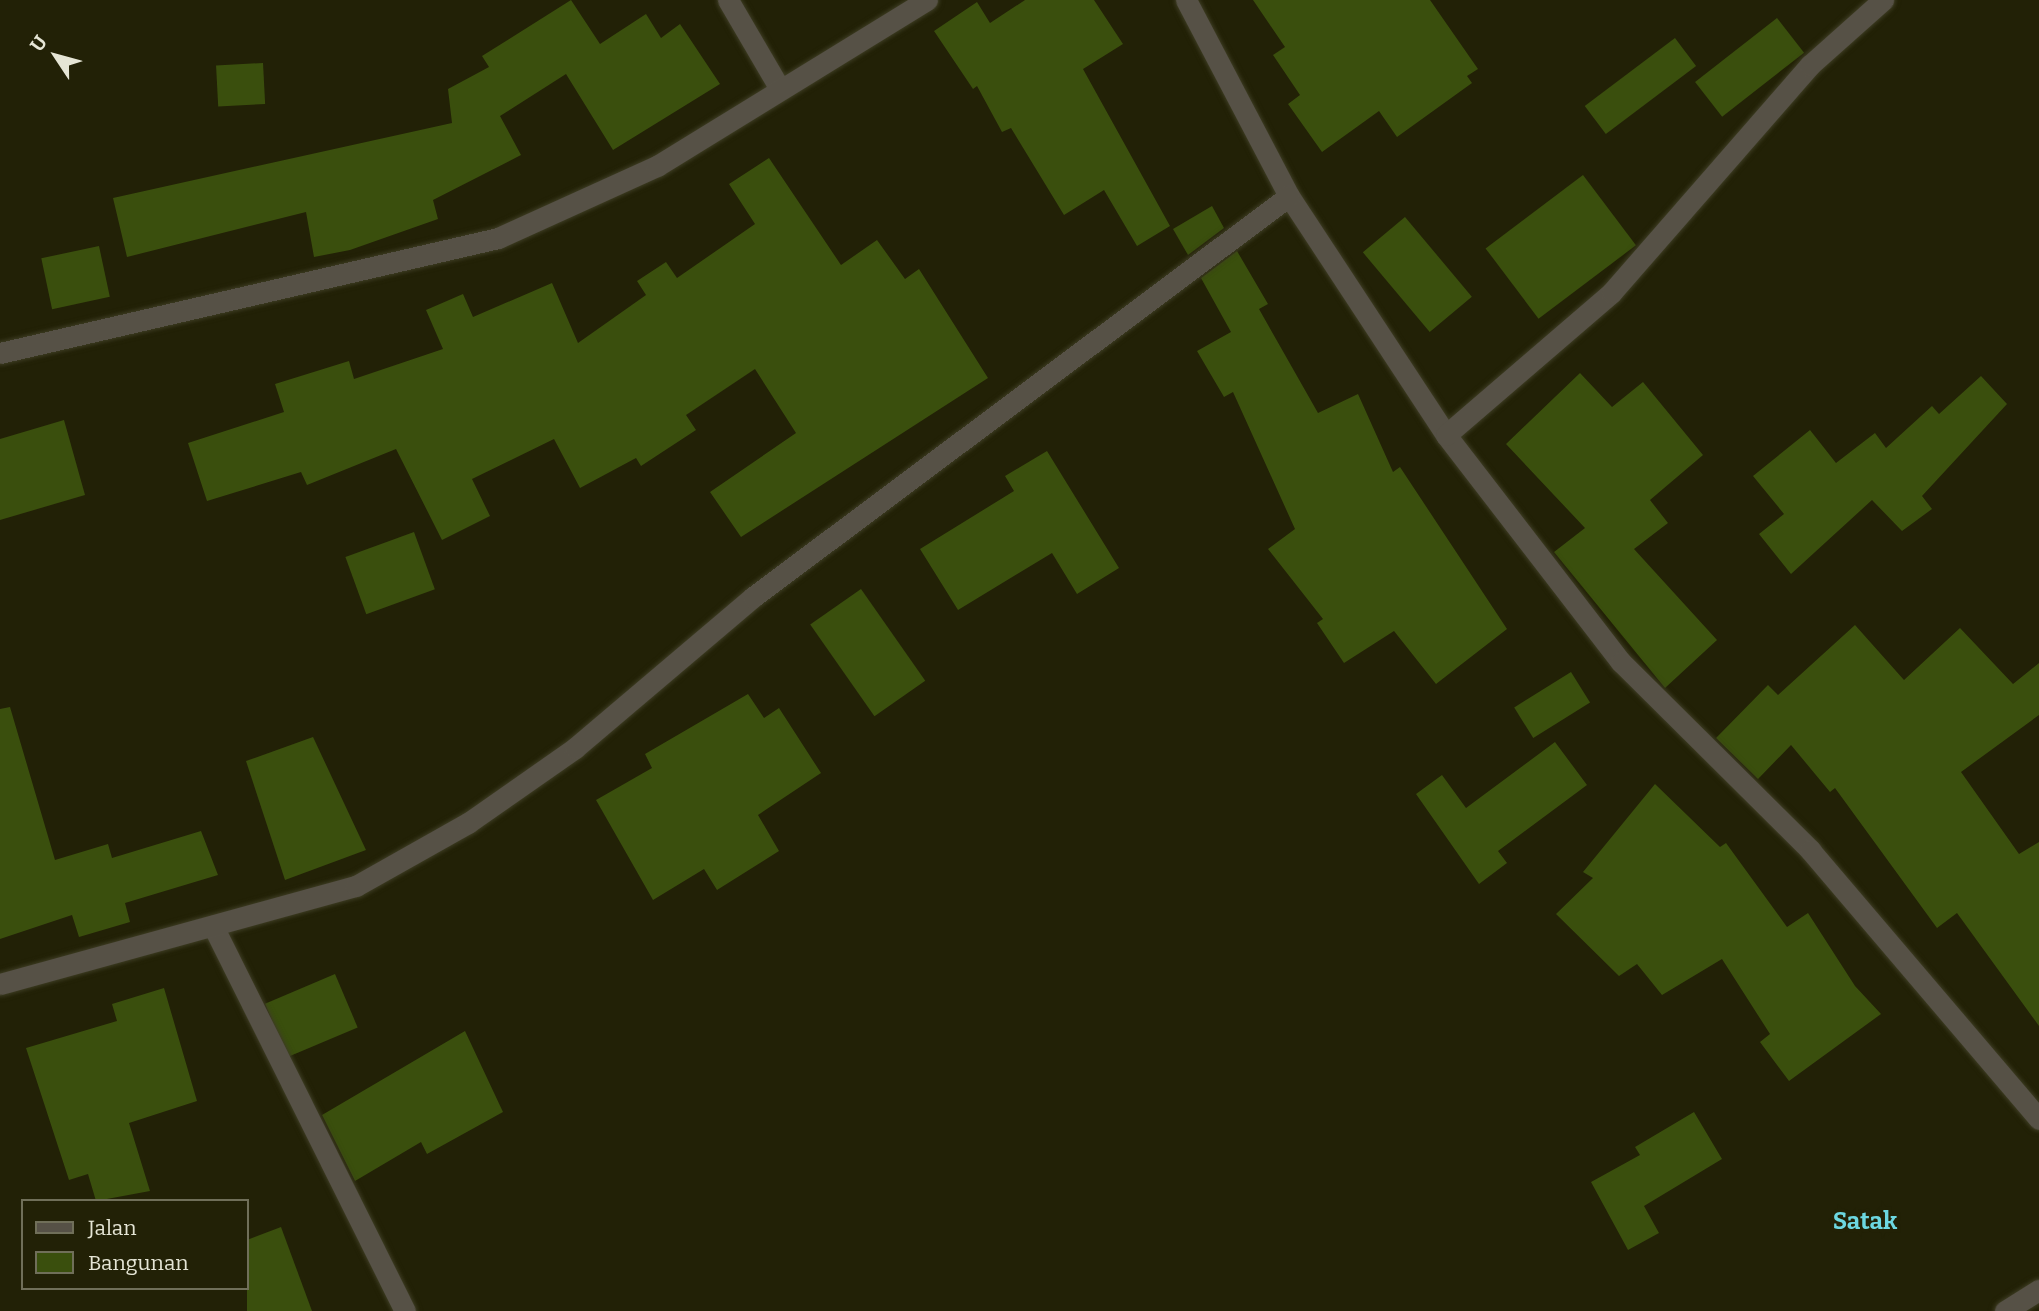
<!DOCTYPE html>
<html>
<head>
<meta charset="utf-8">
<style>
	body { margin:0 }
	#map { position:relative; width:2039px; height:1311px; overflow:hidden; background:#222106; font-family:Bitter,serif }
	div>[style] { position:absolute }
	.building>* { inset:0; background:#3a4f0d; transform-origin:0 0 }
	.roads { filter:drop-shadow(0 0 2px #3d3c23) drop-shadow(0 0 2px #3d3c23) }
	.minor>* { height:21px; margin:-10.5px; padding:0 10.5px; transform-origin:10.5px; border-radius:10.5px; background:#565146 }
	.tertiary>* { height:21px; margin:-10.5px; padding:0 10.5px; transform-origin:10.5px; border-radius:10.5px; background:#565146 }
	span { translate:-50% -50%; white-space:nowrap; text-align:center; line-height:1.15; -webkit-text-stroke:7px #222106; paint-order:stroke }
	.quarter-label { font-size:24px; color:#6cd7e1; font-weight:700 }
	.legend { position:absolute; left:21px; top:1199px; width:228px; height:91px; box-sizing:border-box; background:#222106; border:2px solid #706f59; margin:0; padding:9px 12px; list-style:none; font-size:21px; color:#e5e5d5 }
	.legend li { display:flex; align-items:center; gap:14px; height:35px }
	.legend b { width:35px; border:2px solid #706f59 }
	.north { position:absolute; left:21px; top:21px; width:70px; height:70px; -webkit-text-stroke:5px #222106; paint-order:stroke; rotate:306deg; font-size:19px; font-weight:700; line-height:28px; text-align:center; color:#e5e5d5 }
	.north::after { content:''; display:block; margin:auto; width:24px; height:32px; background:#e5e5d5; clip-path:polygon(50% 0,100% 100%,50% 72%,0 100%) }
</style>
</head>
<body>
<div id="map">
	<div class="building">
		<i style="clip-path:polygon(571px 0,600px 44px,646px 14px,661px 38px,680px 24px,720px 84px,613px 150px,566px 74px,500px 116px,521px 155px,433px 200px,438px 219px,350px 250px,314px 257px,306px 212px,127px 257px,113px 198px,452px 123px,448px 89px,489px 67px,482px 56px)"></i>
		<i style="clip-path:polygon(1025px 0,1094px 0,1123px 44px,1083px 69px,1170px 226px,1137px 246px,1104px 190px,1064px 215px,1011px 128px,1002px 132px,977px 86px,973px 89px,934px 31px,977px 2px,990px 23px)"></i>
		<i style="clip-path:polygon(1253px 0,1430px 0,1478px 69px,1467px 76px,1472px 83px,1397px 137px,1379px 111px,1322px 152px,1288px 104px,1300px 95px,1273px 55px,1285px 47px)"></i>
		<i style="left:1777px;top:18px;width:44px;height:104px;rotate:52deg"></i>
		<i style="left:1675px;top:38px;width:35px;height:113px;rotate:53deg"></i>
		<i style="left:263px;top:63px;width:41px;height:47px;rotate:87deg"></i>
		<i style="clip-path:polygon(769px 158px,841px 265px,877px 240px,905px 279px,919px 269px,988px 378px,741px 537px,710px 492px,796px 433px,755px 369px,686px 415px,696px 430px,641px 466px,636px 458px,580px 488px,554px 439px,472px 479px,490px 516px,442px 540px,396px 449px,307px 485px,301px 472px,207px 501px,188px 443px,284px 412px,275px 384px,349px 361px,354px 379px,443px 349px,426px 310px,463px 294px,473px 317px,552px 283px,578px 343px,646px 295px,637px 281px,666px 262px,677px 278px,755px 224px,729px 184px)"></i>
		<i style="left:1583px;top:175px;width:88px;height:122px;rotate:53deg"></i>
		<i style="clip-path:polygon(1212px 206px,1224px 228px,1188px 255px,1173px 229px)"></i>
		<i style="left:1405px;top:217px;width:104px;height:55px;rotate:50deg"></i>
		<i style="left:99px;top:246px;width:52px;height:59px;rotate:78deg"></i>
		<i style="clip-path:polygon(1237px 251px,1268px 304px,1259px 309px,1318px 413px,1358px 394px,1393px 472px,1400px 467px,1507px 629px,1436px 684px,1394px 631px,1344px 663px,1317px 623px,1323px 619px,1268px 549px,1295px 529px,1233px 392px,1224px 397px,1197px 351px,1231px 332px,1201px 278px)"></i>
		<i style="clip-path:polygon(1580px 373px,1612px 407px,1643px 382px,1703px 455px,1650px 500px,1668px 523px,1634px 549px,1717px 640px,1665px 688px,1554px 552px,1585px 528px,1506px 444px)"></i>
		<i style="clip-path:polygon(1981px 376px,2007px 404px,1922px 496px,1932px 509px,1902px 531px,1872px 500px,1791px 574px,1759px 534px,1784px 514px,1753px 476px,1810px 430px,1836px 463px,1875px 433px,1886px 448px,1932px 406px,1939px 414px)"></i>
		<i style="clip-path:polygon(64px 420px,85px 495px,0 520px,0 439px)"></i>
		<i style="clip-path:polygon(1047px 451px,1119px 568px,1077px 594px,1052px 553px,958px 610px,920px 549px,1014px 491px,1005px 476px)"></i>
		<i style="left:414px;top:532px;width:61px;height:73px;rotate:70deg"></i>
		<i style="left:861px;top:589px;width:112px;height:62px;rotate:55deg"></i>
		<i style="clip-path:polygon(1855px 625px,1904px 680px,1960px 628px,2013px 684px,2039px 663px,2039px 715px,1961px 772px,2019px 854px,2039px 842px,2039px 1026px,1957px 913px,1937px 928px,1835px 788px,1830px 792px,1791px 745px,1758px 779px,1716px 738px,1768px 685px,1778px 695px)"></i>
		<i style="left:1571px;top:672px;width:36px;height:67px;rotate:58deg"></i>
		<i style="clip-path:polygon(748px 694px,764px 718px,779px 708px,821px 773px,758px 815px,779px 851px,717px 890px,704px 869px,653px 900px,596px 800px,652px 768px,645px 754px)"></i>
		<i style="clip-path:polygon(10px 707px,55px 860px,108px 844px,112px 858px,201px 831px,218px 875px,125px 903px,130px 922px,79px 937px,72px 915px,0 939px,0 709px)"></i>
		<i style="clip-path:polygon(313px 737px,366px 850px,285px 880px,246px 761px)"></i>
		<i style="clip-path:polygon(1555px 742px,1587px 785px,1498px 851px,1507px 863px,1479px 884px,1416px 794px,1442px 775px,1466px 808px)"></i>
		<i style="clip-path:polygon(1655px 784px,1720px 847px,1726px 843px,1787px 927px,1808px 913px,1855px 986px,1881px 1014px,1789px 1081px,1760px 1042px,1770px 1034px,1722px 959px,1662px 995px,1637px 964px,1619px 976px,1556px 914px,1593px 878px,1583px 872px)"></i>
		<i style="left:335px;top:974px;width:58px;height:76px;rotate:67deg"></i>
		<i style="clip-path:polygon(164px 988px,197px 1101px,129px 1123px,150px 1191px,96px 1201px,88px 1174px,69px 1180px,26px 1048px,117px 1021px,112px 1004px)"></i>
		<i style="clip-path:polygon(465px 1031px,503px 1112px,427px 1154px,421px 1142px,355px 1181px,322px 1115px)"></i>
		<i style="clip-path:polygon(1694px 1112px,1722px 1159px,1644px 1206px,1659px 1233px,1628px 1250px,1591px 1182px,1640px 1155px,1635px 1147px)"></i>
		<i style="clip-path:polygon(281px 1227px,312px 1311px,247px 1311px,247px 1240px)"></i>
	</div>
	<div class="roads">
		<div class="minor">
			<i style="left:728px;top:0;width:103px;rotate:59.7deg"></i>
			<i style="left:1186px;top:0;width:221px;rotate:62.3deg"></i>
			<i style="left:1289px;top:196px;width:286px;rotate:56.7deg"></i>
			<i style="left:1446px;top:435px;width:287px;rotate:52.4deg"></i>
			<i style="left:1621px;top:662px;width:267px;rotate:44.8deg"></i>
			<i style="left:1810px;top:850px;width:353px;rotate:49.6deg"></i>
			<i style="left:1446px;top:435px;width:219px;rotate:-40.7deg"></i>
			<i style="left:1612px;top:292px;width:301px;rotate:-48.9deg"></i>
			<i style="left:1810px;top:65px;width:98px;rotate:-41.7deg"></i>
			<i style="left:213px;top:926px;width:430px;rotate:63.5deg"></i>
			<i style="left:0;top:984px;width:369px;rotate:-15.4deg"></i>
			<i style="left:356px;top:886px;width:129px;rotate:-29.4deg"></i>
			<i style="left:468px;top:823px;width:131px;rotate:-35deg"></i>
			<i style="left:575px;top:748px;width:233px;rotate:-40.3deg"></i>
			<i style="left:753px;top:597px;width:669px;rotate:-36.8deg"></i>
			<i style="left:2005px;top:1311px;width:40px;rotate:-32deg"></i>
		</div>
		<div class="tertiary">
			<i style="left:0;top:353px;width:511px;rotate:-13deg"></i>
			<i style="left:498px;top:238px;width:175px;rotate:-24.4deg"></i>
			<i style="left:657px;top:166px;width:317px;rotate:-31.6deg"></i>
		</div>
	</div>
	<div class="quarter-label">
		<span style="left:1865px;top:1222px">Satak</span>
	</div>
	<ul class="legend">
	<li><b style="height:9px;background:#565146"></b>Jalan</li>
	<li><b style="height:19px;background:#3a4f0d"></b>Bangunan</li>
	</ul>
	<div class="north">U</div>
</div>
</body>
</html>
